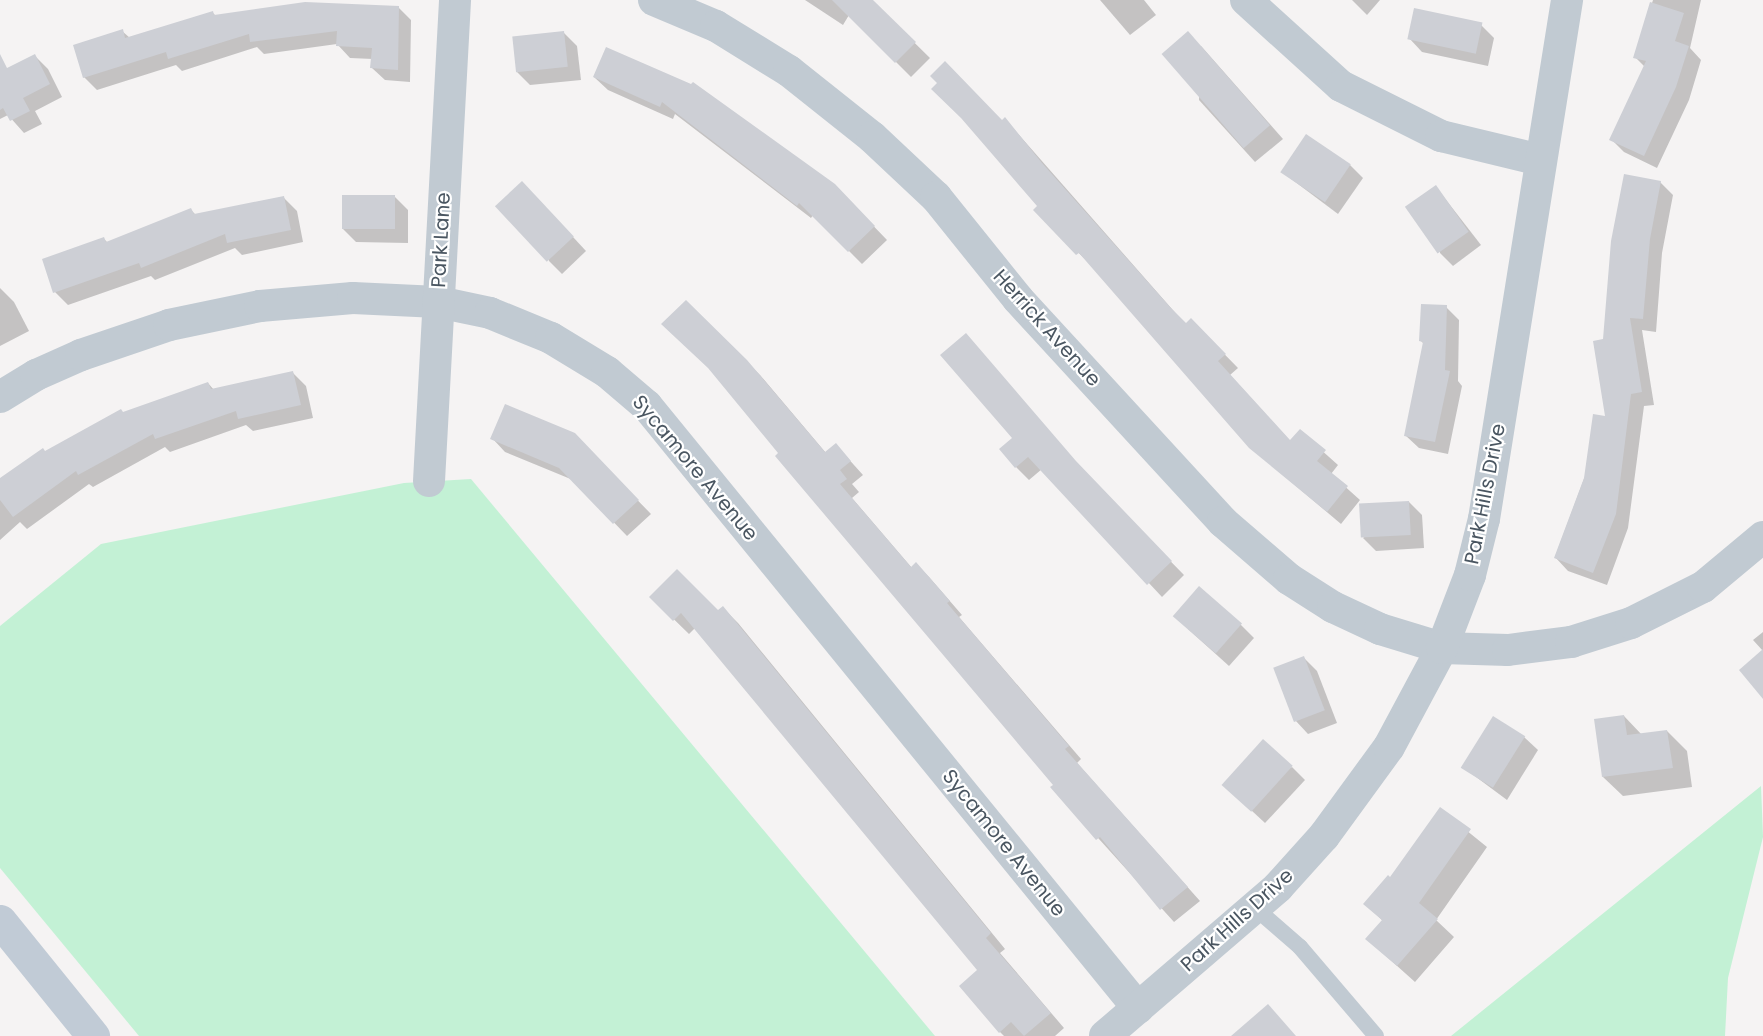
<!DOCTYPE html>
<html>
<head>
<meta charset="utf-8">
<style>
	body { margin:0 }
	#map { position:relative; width:1763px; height:1036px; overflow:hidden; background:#f5f3f3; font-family:Poppins,sans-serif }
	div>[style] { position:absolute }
	.green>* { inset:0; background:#c3f1d5 }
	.shadow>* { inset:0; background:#0003 }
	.building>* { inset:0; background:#cdcfd5; transform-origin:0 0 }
	.lane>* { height:16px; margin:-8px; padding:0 8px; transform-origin:8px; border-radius:8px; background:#c1cad2 }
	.street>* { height:32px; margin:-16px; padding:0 16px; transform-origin:16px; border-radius:16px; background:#c1cad2 }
	.secondary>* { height:33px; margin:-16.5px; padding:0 16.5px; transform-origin:16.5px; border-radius:16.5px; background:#c1cbd6 }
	span { translate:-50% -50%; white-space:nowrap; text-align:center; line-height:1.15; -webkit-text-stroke:4.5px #fff; paint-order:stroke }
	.street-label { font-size:20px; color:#4a5661 }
</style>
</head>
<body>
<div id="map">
	<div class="green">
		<i style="clip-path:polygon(471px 479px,935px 1036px,139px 1036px,0 868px,0 626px,101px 544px,404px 483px)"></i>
		<i style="clip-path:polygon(1761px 786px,1763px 837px,1728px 978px,1725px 1036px,1451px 1036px)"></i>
	</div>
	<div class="shadow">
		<i style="clip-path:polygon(805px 0,871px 0,930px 58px,911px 77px,849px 15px,843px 25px)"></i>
		<i style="clip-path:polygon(1100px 0,1144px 0,1156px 15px,1130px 35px)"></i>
		<i style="clip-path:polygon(1352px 0,1380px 0,1367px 15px)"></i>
		<i style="clip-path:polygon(1653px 0,1701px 0,1690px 48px,1701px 60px,1689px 100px,1657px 168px,1624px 152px,1611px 139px,1645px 67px,1635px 57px)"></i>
		<i style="clip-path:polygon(398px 7px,411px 20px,410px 82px,385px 80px,372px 68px,373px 59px,350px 58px,337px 44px,264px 54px,257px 47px,182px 71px,176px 65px,97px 90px,84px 77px,122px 31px,130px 38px,212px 12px,216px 16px)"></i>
		<i style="clip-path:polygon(1481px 25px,1494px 38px,1488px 66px,1422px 52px,1409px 38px)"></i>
		<i style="clip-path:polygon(564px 33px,577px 46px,581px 80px,530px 85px,517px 72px)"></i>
		<i style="clip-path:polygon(1201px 46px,1283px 139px,1255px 162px,1199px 100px)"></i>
		<i style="clip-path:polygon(607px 49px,834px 185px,887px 240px,862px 264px,813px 215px,811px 218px,675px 114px,673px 119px,608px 90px,594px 77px)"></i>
		<i style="clip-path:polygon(35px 56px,48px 69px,62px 97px,35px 111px,42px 124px,24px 133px,8px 115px,0 119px,0 73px)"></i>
		<i style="clip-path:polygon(1005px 119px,1186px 325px,1191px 320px,1238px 368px,1230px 375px,1291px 442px,1300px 431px,1338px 465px,1331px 474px,1360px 500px,1341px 524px,1250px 447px,1092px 266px,1035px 210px,1039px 206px,1002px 122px)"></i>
		<i style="clip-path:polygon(1350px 165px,1363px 178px,1338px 214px,1282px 172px)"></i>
		<i style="clip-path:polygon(1660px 182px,1673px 195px,1662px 253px,1656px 332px,1642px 330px,1654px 405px,1644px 406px,1628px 528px,1607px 585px,1568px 571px,1555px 557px,1607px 417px,1605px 340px)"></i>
		<i style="clip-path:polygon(1436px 187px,1481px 245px,1453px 266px,1440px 253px)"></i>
		<i style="clip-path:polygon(535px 196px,586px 251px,562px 274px,549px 261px)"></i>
		<i style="clip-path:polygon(395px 197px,408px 210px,408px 243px,356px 242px,343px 229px)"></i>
		<i style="clip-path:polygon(284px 198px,297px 211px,303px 242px,242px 255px,235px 248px,155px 280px,151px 276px,68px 305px,55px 292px,104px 239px,108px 243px,191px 210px,196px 215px)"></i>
		<i style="clip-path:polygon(0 288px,14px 302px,29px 331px,0 346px)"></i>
		<i style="clip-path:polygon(686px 302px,760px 375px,826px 453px,836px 445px,863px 475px,852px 484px,859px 492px,852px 498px,912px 568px,916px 564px,929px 577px,962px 615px,959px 617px,1081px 759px,1077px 763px,1200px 901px,1174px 922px,1052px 787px,1055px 785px,781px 453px)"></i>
		<i style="clip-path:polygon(1446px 307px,1459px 320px,1458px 381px,1462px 386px,1448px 454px,1419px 448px,1405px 435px,1424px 344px,1421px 341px)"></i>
		<i style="clip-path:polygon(293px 373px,306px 386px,313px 418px,253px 431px,246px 425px,170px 452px,165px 447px,93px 487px,89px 484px,27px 529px,20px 522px,0 540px,0 480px,46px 452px,123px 413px,208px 383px,214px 390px)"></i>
		<i style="clip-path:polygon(574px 435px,651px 514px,627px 536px,573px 480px,505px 452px,492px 438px)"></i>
		<i style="clip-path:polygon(1014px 438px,1088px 477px,1184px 575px,1162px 597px,1042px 469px,1029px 480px,1016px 467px,1001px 449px)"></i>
		<i style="clip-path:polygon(1409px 502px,1422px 515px,1424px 548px,1376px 551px,1363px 538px)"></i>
		<i style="clip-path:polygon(651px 597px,718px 612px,723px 608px,738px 623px,1005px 949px,1000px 953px,1064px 1028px,1055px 1036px,1004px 1036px,1000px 1032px,979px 970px,695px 628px,689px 634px)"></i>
		<i style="clip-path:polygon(1241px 625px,1254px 638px,1229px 666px,1188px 629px)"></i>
		<i style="clip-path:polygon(1763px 632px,1763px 696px,1763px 651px,1753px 640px)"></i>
		<i style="clip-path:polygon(1304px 658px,1317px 671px,1337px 723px,1308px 734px,1295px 720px)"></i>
		<i style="clip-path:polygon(1624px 716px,1642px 735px,1667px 731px,1687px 751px,1692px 787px,1623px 796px,1603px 777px)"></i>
		<i style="clip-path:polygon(1524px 737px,1538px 750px,1507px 800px,1464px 768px)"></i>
		<i style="clip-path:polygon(1292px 767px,1305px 780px,1265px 823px,1237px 797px)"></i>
		<i style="clip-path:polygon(1440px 809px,1487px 847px,1436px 920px,1454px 937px,1415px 982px,1367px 939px,1383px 921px,1365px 904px,1391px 880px)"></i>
	</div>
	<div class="building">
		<i style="clip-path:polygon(832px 0,873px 0,916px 42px,895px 63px)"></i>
		<i style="clip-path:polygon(305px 2px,399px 6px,398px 70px,370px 68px,372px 48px,336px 46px,337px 31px,250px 42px,249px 34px,168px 59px,166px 52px,83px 78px,73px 45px,123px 29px,125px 38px,213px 11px,214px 15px)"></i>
		<i style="clip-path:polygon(1650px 2px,1684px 13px,1675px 41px,1689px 46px,1676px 87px,1644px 156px,1609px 140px,1646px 61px,1633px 58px)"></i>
		<i style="left:1414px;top:8px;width:70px;height:32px;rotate:12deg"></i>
		<i style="left:564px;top:31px;width:36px;height:52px;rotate:84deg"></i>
		<i style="left:1188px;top:31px;width:125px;height:35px;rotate:49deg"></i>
		<i style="clip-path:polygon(606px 47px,691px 84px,693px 82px,835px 184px,875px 226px,848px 252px,799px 203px,797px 206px,662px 102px,660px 107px,593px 77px)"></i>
		<i style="clip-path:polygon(0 54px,7px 68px,35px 54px,50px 84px,23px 98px,30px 111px,10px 121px,3px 108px,0 110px)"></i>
		<i style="clip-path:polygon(945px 61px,1002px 120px,1005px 117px,1042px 163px,1171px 308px,1186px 323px,1191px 318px,1226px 354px,1218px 361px,1290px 440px,1300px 429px,1326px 450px,1317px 461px,1348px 486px,1327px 512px,1249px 448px,1079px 253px,1076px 255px,1033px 210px,1037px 206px,961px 118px,931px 89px,937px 83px,930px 76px)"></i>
		<i style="left:1306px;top:134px;width:54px;height:46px;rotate:34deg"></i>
		<i style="clip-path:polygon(1624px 174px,1661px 181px,1650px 239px,1643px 319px,1630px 318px,1642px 392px,1631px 394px,1616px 514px,1593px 573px,1554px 558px,1584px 478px,1593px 414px,1605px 416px,1593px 341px,1603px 339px,1611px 241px)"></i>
		<i style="left:522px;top:181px;width:76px;height:37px;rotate:47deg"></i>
		<i style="left:1436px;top:185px;width:57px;height:38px;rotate:55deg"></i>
		<i style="left:342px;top:195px;width:53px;height:34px"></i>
		<i style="clip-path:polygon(284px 196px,291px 230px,227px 243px,225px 234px,141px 268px,139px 263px,53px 293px,42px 259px,104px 237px,106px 242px,191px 208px,194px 214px)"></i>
		<i style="clip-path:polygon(686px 300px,747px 360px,825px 452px,836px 443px,851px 461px,840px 470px,847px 479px,840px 484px,911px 567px,916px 562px,950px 601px,947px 603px,1069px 746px,1065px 749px,1188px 887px,1160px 910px,1100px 837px,1096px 840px,1050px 787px,1053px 785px,775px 456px,778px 453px,708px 368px,661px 324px)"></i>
		<i style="clip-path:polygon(1421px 304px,1447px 305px,1445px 370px,1450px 371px,1435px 442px,1404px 436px,1423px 342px,1419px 341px)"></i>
		<i style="clip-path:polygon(966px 333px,1076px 461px,1172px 561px,1147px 585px,1028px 457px,1015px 468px,999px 449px,1012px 438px,940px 355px)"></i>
		<i style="clip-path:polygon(293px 371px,301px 405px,238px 419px,236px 411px,155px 439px,153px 434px,78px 475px,76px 471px,13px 517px,0 500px,0 478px,43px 448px,45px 451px,121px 409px,123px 412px,208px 382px,211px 389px)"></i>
		<i style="clip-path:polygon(505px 404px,575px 433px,639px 500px,613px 524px,559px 468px,490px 439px)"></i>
		<i style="left:1409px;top:501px;width:34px;height:50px;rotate:87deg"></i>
		<i style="clip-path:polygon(677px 569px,718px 610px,723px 606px,991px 933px,986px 938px,1051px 1013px,1024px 1036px,1011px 1022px,999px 1033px,959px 986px,977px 970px,681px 613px,673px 621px,649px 597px)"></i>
		<i style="left:1199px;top:586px;width:57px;height:40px;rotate:41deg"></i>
		<i style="clip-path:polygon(1763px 649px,1763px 699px,1739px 670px)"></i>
		<i style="left:1304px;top:656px;width:58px;height:33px;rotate:69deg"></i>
		<i style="clip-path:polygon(1624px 715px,1627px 735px,1667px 730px,1673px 768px,1602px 777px,1594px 719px)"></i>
		<i style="left:1493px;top:716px;width:38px;height:61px;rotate:32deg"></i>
		<i style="left:1263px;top:739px;width:40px;height:62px;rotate:42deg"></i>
		<i style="clip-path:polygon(1440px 807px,1471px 829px,1419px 903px,1438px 919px,1397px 966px,1365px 939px,1382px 920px,1363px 904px,1388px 875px,1390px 877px)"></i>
		<i style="clip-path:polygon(1268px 1004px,1296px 1036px,1231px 1036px)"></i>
	</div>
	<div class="lane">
		<i style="left:1254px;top:907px;width:61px;rotate:41deg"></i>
		<i style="left:1300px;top:947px;width:117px;rotate:49.5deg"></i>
	</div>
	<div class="street">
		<i style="left:654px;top:0;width:67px;rotate:22.8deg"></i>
		<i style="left:716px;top:26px;width:86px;rotate:31.7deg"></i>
		<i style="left:789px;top:71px;width:106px;rotate:38.5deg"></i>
		<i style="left:872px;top:137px;width:88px;rotate:43.2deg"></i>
		<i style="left:936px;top:197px;width:131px;rotate:51.2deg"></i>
		<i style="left:1018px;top:299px;width:303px;rotate:47.4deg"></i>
		<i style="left:1223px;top:522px;width:87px;rotate:40.8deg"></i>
		<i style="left:1289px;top:579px;width:52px;rotate:32.5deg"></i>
		<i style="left:1333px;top:607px;width:52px;rotate:25.1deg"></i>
		<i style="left:1380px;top:629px;width:65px;rotate:17deg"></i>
		<i style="left:1442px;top:648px;width:66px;rotate:1.7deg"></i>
		<i style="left:1508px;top:650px;width:64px;rotate:-7.2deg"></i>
		<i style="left:1571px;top:642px;width:63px;rotate:-17.6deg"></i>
		<i style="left:1631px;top:623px;width:80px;rotate:-26.6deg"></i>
		<i style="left:1703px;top:587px;width:78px;rotate:-39.8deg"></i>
		<i style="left:1246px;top:0;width:128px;rotate:42.2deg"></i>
		<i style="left:1341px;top:86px;width:112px;rotate:26.6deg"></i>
		<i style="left:1441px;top:136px;width:102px;rotate:13.6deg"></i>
		<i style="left:0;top:397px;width:42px;rotate:-31.4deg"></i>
		<i style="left:36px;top:375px;width:49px;rotate:-24deg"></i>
		<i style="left:81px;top:355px;width:93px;rotate:-18.8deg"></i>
		<i style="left:169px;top:325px;width:93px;rotate:-11.8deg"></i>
		<i style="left:260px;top:306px;width:93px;rotate:-4.9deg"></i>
		<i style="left:353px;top:298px;width:85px;rotate:2.7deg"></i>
		<i style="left:438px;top:302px;width:53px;rotate:11.9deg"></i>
		<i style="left:490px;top:313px;width:66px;rotate:22.3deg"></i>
		<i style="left:551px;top:338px;width:66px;rotate:31.3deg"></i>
		<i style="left:607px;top:372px;width:52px;rotate:40.4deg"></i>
		<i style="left:647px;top:406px;width:777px;rotate:50.8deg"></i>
		<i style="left:429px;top:481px;width:482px;rotate:-86.9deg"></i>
		<i style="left:1105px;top:1036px;width:228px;rotate:-40.7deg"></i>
		<i style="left:1278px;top:887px;width:69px;rotate:-48deg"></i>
		<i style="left:1324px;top:836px;width:110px;rotate:-53.9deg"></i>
		<i style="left:1389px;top:747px;width:112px;rotate:-61.8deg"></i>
		<i style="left:1442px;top:648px;width:78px;rotate:-69deg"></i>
		<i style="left:1470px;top:575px;width:58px;rotate:-76deg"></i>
		<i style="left:1484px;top:519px;width:526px;rotate:-80.91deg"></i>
	</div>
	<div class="secondary">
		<i style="left:0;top:921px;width:148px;rotate:51deg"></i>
	</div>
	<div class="street-label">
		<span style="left:441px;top:240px;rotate:-87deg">Park Lane</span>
		<span style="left:1047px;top:328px;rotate:48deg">Herrick Avenue</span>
		<span style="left:695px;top:468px;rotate:50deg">Sycamore Avenue</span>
		<span style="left:1485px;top:494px;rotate:-79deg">Park Hills Drive</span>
		<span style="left:1004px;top:843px;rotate:51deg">Sycamore Avenue</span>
		<span style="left:1237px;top:920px;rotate:-42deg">Park Hills Drive</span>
	</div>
</div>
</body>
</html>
